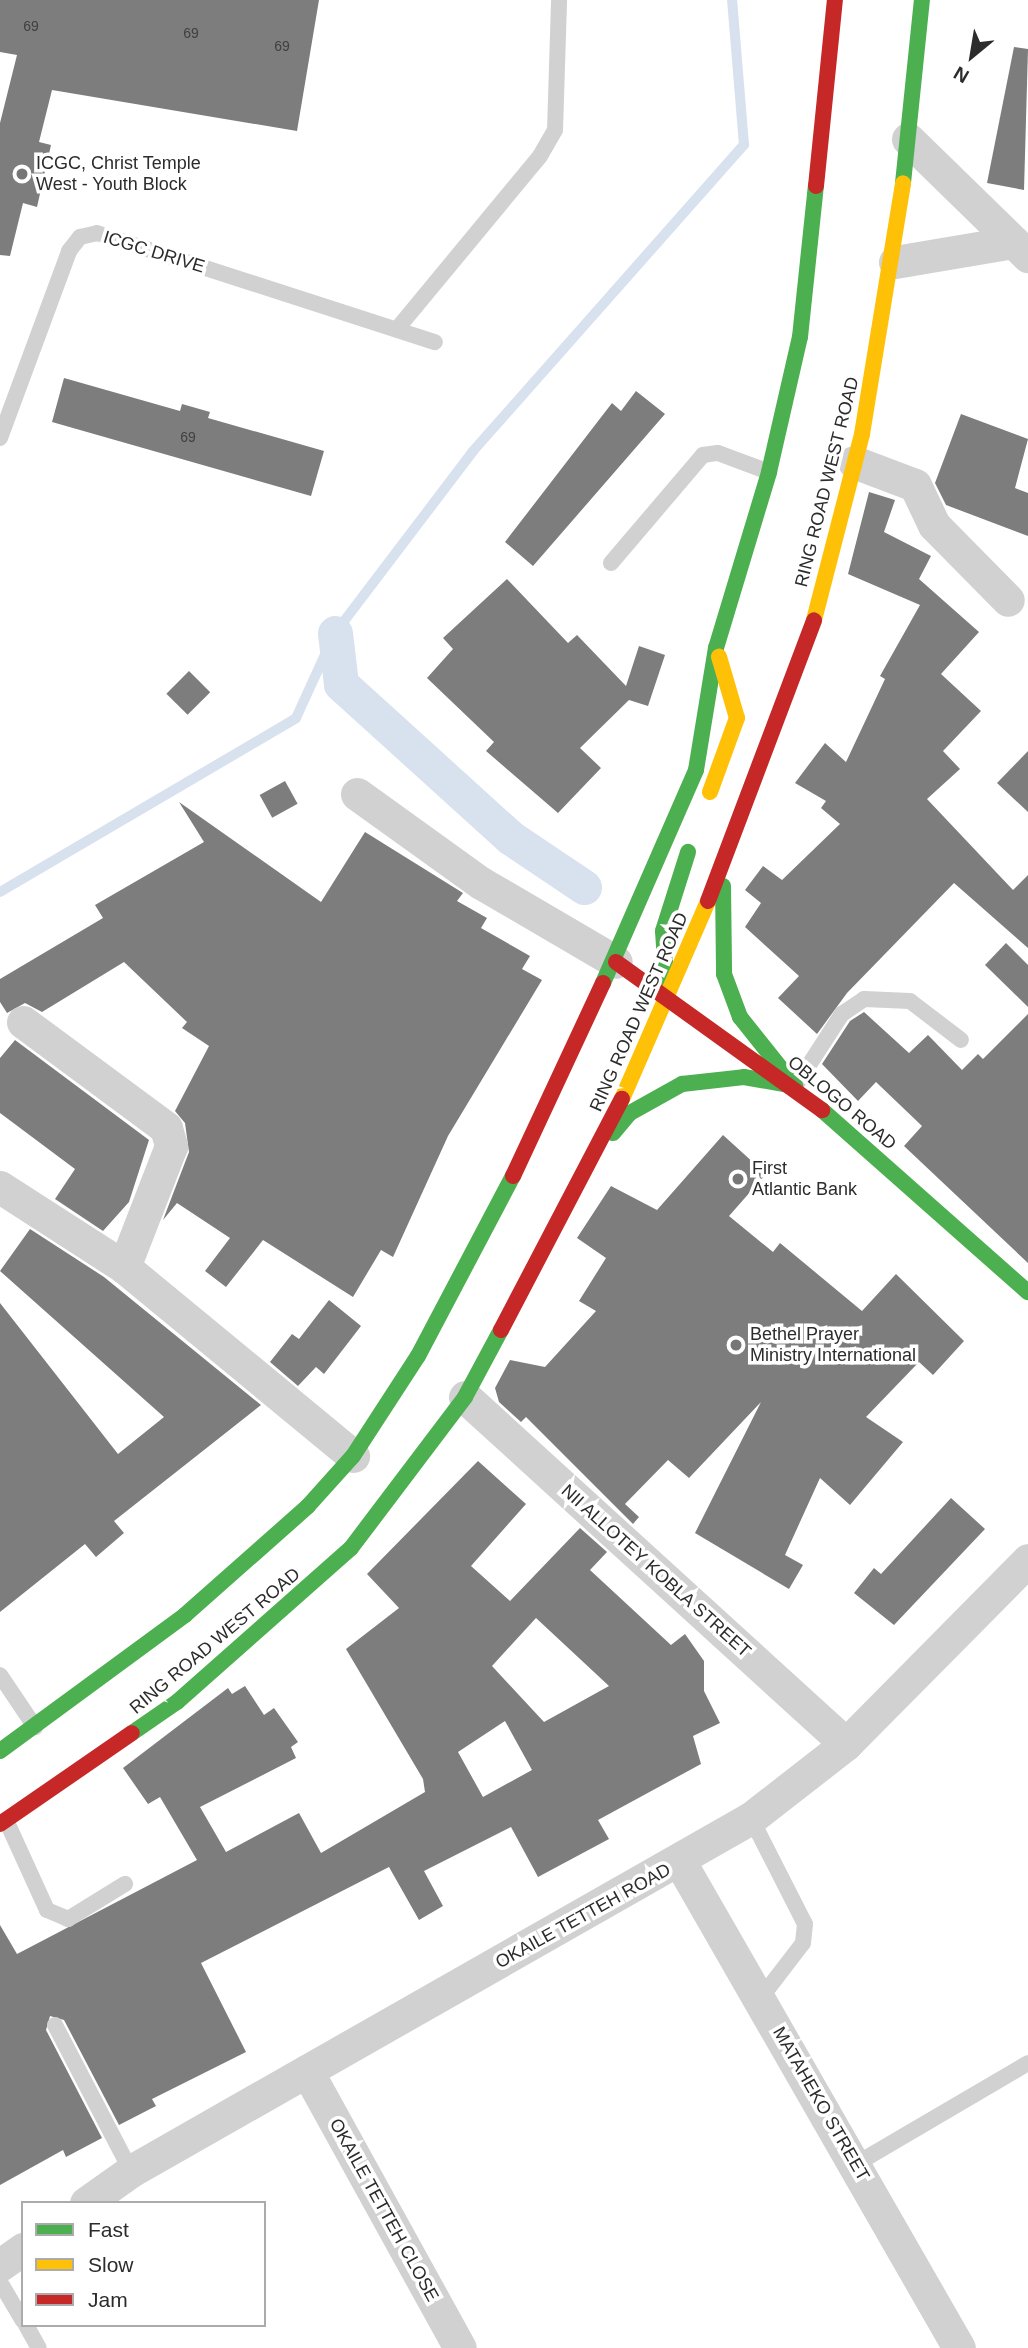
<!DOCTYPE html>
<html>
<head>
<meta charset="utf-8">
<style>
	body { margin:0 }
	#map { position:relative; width:1028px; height:2348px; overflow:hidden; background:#fff; font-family:Helvetica,sans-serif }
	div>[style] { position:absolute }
	.stream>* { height:10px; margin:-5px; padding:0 5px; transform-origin:5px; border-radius:5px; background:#d8e1ee }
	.canal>* { height:35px; margin:-17.5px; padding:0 17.5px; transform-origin:17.5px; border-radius:17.5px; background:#d8e1ee }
	.building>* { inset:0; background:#7d7d7d; transform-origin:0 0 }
	.lane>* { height:16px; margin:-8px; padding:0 8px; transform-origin:8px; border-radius:8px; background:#d1d1d1 }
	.street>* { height:33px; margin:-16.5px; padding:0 16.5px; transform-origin:16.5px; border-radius:16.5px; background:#d1d1d1 }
	.fast>* { height:16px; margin:-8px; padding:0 8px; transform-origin:8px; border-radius:8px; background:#4caf50 }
	.slow>* { height:16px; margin:-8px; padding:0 8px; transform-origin:8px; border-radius:8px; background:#ffc107 }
	.jam>* { height:16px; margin:-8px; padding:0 8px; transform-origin:8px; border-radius:8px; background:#c62828 }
	.dots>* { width:19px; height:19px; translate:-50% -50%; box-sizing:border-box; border:4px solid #fff; border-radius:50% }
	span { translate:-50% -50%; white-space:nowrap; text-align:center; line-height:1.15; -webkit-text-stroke:7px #fff; paint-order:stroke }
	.number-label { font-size:14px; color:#404040 }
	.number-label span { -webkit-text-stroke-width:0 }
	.poi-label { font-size:18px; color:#2c2c2c }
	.left { translate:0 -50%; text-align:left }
	.street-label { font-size:18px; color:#2c2c2c }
	.legend { position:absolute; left:21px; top:2201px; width:245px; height:126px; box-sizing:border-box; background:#fff; border:2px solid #ababab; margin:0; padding:9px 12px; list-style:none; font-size:21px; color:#2c2c2c }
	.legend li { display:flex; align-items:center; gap:14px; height:35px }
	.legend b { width:35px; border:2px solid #ababab }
	.north { position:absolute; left:937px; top:21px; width:70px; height:70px; -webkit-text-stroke:5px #fff; paint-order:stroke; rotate:210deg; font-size:19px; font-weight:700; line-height:28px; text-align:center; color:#2c2c2c }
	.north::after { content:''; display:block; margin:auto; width:24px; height:32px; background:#2c2c2c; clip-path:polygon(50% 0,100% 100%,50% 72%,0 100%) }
</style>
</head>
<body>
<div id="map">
	<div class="stream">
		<i style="left:0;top:892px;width:343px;rotate:-30.4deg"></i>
		<i style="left:296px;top:718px;width:94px;rotate:-65.4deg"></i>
		<i style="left:335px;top:633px;width:228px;rotate:-52.8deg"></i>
		<i style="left:473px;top:451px;width:409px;rotate:-48.5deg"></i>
		<i style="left:744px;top:145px;width:145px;rotate:-94.7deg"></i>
	</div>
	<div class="canal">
		<i style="left:335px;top:633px;width:51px;rotate:83.3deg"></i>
		<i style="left:341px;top:684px;width:229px;rotate:42.2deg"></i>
		<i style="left:511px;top:838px;width:88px;rotate:33.9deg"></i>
	</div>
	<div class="building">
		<i style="clip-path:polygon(0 0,319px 0,297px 131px,52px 90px,39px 142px,51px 145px,37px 207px,23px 203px,10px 256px,0 255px,0 123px,17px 55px,0 52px)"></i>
		<i style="clip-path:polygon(1014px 47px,1028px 49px,1024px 190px,987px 183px)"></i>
		<i style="clip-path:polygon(64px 378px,180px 411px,182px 404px,210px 412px,208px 418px,324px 451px,311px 496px,52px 422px)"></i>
		<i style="clip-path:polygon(636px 391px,665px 414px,533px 566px,505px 542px,612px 403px,621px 411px)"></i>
		<i style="clip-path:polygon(961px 414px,1028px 439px,1015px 488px,1028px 493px,1028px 536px,946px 505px,935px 483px)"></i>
		<i style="clip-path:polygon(869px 492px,895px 500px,884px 532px,931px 556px,919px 579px,979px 632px,941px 674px,981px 711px,943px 751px,960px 769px,927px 799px,1013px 890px,1028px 875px,1028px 948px,954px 883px,847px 993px,817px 1034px,778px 998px,799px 976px,745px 927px,761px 903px,745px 890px,763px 866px,782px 880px,840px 824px,821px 808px,826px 801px,795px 783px,825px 743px,846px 762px,885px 679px,880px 676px,920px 605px,848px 574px)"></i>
		<i style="clip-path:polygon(507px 579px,568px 643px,577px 635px,626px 686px,639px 646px,665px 655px,648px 706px,629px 700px,580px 748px,601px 768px,558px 813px,486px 751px,494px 742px,427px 678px,453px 649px,443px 638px)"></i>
		<i style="left:189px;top:671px;width:30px;height:32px;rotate:45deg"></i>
		<i style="clip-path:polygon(1028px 751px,1028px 812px,997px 783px)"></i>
		<i style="left:285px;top:781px;width:26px;height:29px;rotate:61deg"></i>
		<i style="clip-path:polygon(179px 802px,321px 902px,365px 832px,463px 893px,457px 901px,487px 918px,481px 928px,530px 956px,522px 969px,542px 980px,448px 1136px,393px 1257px,381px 1250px,353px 1297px,263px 1240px,226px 1287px,205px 1271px,230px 1238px,177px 1203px,163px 1220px,189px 1152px,185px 1123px,175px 1111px,209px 1046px,182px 1028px,187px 1022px,124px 962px,42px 1012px,25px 1003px,7px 1013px,0 1002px,0 979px,103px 918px,95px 905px,204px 842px)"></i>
		<i style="clip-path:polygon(1006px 943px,1028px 965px,1028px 1007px,985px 965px)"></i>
		<i style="clip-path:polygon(864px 1012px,909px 1053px,928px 1035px,962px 1070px,978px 1054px,983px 1059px,1028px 1014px,1028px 1263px,904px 1146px,922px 1126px,876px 1082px,858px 1101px,822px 1064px,850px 1021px)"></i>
		<i style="clip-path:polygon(15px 1040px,149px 1140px,129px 1202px,103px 1231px,55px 1199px,75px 1169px,0 1113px,0 1058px)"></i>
		<i style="clip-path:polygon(723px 1135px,766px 1174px,729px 1216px,773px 1252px,780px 1243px,862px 1311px,896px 1274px,964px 1341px,933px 1375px,919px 1362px,866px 1417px,903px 1442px,850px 1505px,820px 1478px,785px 1555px,803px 1565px,789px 1589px,695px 1533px,761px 1402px,689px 1478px,668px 1460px,625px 1504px,639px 1517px,633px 1524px,526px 1417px,521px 1422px,499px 1402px,495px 1388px,510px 1360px,545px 1367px,596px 1311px,579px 1301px,606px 1258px,577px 1238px,611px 1186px,657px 1210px)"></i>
		<i style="clip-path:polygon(30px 1229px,104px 1277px,261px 1405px,114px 1521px,124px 1533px,96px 1557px,85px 1544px,0 1612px,0 1303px,118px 1454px,164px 1417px,0 1271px)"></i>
		<i style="clip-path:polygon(329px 1300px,361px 1326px,324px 1374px,316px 1367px,298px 1386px,270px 1362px,292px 1334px,299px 1339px)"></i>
		<i style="clip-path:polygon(evenodd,478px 1461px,526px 1504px,471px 1566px,510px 1601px,580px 1528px,607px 1552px,590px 1570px,671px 1645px,685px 1634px,704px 1661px,704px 1691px,720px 1723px,693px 1736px,701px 1764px,598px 1820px,609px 1839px,538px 1877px,511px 1827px,424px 1871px,443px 1906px,419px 1920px,389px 1867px,201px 1963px,246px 2052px,152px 2099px,156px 2106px,119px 2125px,64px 2020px,50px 2016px,46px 2030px,102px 2138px,66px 2157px,63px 2150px,0 2185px,0 1925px,17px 1954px,197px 1860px,160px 1797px,148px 1804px,123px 1768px,228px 1688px,232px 1694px,245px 1686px,264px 1715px,274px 1708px,298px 1742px,291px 1747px,296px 1758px,200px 1807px,226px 1852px,299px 1813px,321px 1853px,425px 1792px,423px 1779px,346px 1649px,399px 1608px,367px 1574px,478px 1461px,536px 1618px,609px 1686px,544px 1722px,492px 1666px,536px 1618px,478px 1461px,505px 1721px,532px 1770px,483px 1797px,458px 1752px,505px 1721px)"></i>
		<i style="clip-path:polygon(951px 1498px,985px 1529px,894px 1625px,854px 1593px,874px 1568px,881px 1574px)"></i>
	</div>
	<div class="lane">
		<i style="left:397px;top:329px;width:224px;rotate:-50.4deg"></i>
		<i style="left:540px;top:156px;width:30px;rotate:-60deg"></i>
		<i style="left:555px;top:130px;width:130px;rotate:-88.2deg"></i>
		<i style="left:0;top:438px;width:199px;rotate:-69.7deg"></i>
		<i style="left:69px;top:251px;width:18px;rotate:-52deg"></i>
		<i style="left:80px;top:237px;width:17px;rotate:-13deg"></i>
		<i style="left:97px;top:233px;width:355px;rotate:17.9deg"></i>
		<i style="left:611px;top:563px;width:142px;rotate:-49.6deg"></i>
		<i style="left:703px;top:455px;width:15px;rotate:-8deg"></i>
		<i style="left:718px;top:453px;width:54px;rotate:20.4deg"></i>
		<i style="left:796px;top:1085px;width:85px;rotate:-57.1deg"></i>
		<i style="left:842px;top:1014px;width:27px;rotate:-34deg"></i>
		<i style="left:864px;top:999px;width:46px;rotate:2.5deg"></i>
		<i style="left:910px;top:1001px;width:64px;rotate:37.4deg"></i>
		<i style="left:0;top:1675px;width:63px;rotate:56.1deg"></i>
		<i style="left:751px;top:1818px;width:119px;rotate:63deg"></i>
		<i style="left:805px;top:1924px;width:19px;rotate:96deg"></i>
		<i style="left:803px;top:1943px;width:71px;rotate:127.5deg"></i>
		<i style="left:6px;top:1820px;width:99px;rotate:65.5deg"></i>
		<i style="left:47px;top:1910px;width:23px;rotate:23deg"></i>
		<i style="left:68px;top:1919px;width:67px;rotate:-31.6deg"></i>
		<i style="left:55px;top:2025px;width:165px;rotate:62.5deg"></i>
		<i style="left:856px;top:2164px;width:199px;rotate:-30.4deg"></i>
		<i style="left:0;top:2282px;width:45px;rotate:59.5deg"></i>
		<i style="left:26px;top:2325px;width:26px;rotate:61deg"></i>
	</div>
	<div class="street">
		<i style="left:908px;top:139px;width:168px;rotate:44.3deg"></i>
		<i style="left:895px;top:262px;width:120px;rotate:-9.6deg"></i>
		<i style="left:854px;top:462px;width:65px;rotate:20.7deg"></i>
		<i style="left:915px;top:485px;width:44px;rotate:64.6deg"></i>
		<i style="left:934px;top:525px;width:105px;rotate:45.4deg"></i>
		<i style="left:357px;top:794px;width:153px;rotate:35.7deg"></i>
		<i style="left:481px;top:883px;width:156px;rotate:30.3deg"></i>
		<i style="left:23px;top:1022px;width:178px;rotate:36.5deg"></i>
		<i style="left:166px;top:1128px;width:19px;rotate:74deg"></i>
		<i style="left:171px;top:1146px;width:130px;rotate:111.2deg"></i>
		<i style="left:0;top:1187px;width:148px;rotate:32.8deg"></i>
		<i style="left:124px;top:1267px;width:297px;rotate:39.5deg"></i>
		<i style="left:465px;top:1397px;width:515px;rotate:42.33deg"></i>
		<i style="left:680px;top:1862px;width:560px;rotate:60.14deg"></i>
		<i style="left:307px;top:2071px;width:316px;rotate:61.1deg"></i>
		<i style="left:86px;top:2203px;width:55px;rotate:-35.4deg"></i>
		<i style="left:131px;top:2171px;width:713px;rotate:-29.66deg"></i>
		<i style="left:751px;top:1818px;width:120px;rotate:-37.9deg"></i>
		<i style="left:846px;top:1744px;width:259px;rotate:-45.3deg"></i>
		<i style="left:0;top:2265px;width:28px;rotate:-35deg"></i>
	</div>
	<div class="fast">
		<i style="left:903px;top:183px;width:184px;rotate:-84.1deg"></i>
		<i style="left:723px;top:886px;width:88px;rotate:89.3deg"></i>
		<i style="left:724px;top:974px;width:46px;rotate:69.6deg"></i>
		<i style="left:740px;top:1017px;width:88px;rotate:51.4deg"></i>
		<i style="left:603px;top:983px;width:232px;rotate:-66.4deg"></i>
		<i style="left:696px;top:770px;width:124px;rotate:-80.7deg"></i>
		<i style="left:716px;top:648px;width:184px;rotate:-73.2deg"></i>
		<i style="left:769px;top:472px;width:139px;rotate:-77.1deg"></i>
		<i style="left:800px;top:337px;width:152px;rotate:-84deg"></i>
		<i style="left:667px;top:991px;width:60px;rotate:-93.8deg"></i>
		<i style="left:663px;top:931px;width:83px;rotate:-72.4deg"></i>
		<i style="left:822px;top:1110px;width:275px;rotate:41.5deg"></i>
		<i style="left:613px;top:1133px;width:26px;rotate:-50deg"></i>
		<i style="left:630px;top:1113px;width:60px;rotate:-29.1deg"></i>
		<i style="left:682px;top:1084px;width:62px;rotate:-6.4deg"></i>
		<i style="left:744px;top:1077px;width:52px;rotate:10deg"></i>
		<i style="left:132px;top:1733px;width:55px;rotate:-34.6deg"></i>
		<i style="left:177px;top:1702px;width:232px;rotate:-41.5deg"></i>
		<i style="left:351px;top:1548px;width:189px;rotate:-52.9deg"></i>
		<i style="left:465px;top:1397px;width:76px;rotate:-61.8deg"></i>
		<i style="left:0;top:1751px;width:230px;rotate:-36.3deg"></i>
		<i style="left:185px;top:1615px;width:164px;rotate:-41.5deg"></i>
		<i style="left:308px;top:1506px;width:67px;rotate:-48deg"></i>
		<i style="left:353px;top:1456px;width:119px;rotate:-57deg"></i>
		<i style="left:418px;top:1356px;width:204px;rotate:-62.2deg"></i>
	</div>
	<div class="slow">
		<i style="left:814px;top:620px;width:192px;rotate:-75.5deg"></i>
		<i style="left:862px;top:434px;width:254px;rotate:-80.7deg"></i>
		<i style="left:710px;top:792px;width:79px;rotate:-70deg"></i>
		<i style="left:737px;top:718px;width:64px;rotate:-106.4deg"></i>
		<i style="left:622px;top:1099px;width:216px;rotate:-66.5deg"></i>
	</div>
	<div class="jam">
		<i style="left:816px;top:186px;width:187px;rotate:-84.2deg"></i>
		<i style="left:708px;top:901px;width:300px;rotate:-69.3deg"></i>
		<i style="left:616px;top:962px;width:254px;rotate:35.7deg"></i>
		<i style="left:513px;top:1176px;width:213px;rotate:-65deg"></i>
		<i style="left:501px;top:1330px;width:261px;rotate:-62.4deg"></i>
		<i style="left:0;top:1824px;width:160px;rotate:-34.6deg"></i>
	</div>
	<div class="dots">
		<i style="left:22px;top:174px;background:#767676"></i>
		<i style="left:738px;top:1179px;background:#767676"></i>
		<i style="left:736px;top:1345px;background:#767676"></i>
	</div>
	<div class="number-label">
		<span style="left:31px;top:26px">69</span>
		<span style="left:191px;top:33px">69</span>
		<span style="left:282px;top:46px">69</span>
		<span style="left:188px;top:437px">69</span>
	</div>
	<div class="poi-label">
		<span class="left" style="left:36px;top:174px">ICGC, Christ Temple<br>West - Youth Block</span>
		<span class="left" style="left:752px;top:1179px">First<br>Atlantic Bank</span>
		<span class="left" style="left:750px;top:1345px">Bethel Prayer<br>Ministry International</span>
	</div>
	<div class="street-label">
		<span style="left:154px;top:252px;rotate:17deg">ICGC DRIVE</span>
		<span style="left:827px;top:482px;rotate:-76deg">RING ROAD WEST ROAD</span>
		<span style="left:639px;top:1012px;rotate:-66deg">RING ROAD WEST ROAD</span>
		<span style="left:842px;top:1103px;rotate:40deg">OBLOGO ROAD</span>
		<span style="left:656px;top:1571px;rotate:42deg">NII ALLOTEY KOBLA STREET</span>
		<span style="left:215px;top:1641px;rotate:-40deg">RING ROAD WEST ROAD</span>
		<span style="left:583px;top:1916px;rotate:-29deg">OKAILE TETTEH ROAD</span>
		<span style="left:821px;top:2104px;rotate:60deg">MATAHEKO STREET</span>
		<span style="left:384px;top:2210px;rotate:61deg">OKAILE TETTEH CLOSE</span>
	</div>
	<ul class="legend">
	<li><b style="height:9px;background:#4caf50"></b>Fast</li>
	<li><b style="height:9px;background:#ffc107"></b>Slow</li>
	<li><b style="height:9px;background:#c62828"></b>Jam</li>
	</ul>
	<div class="north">N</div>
</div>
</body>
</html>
